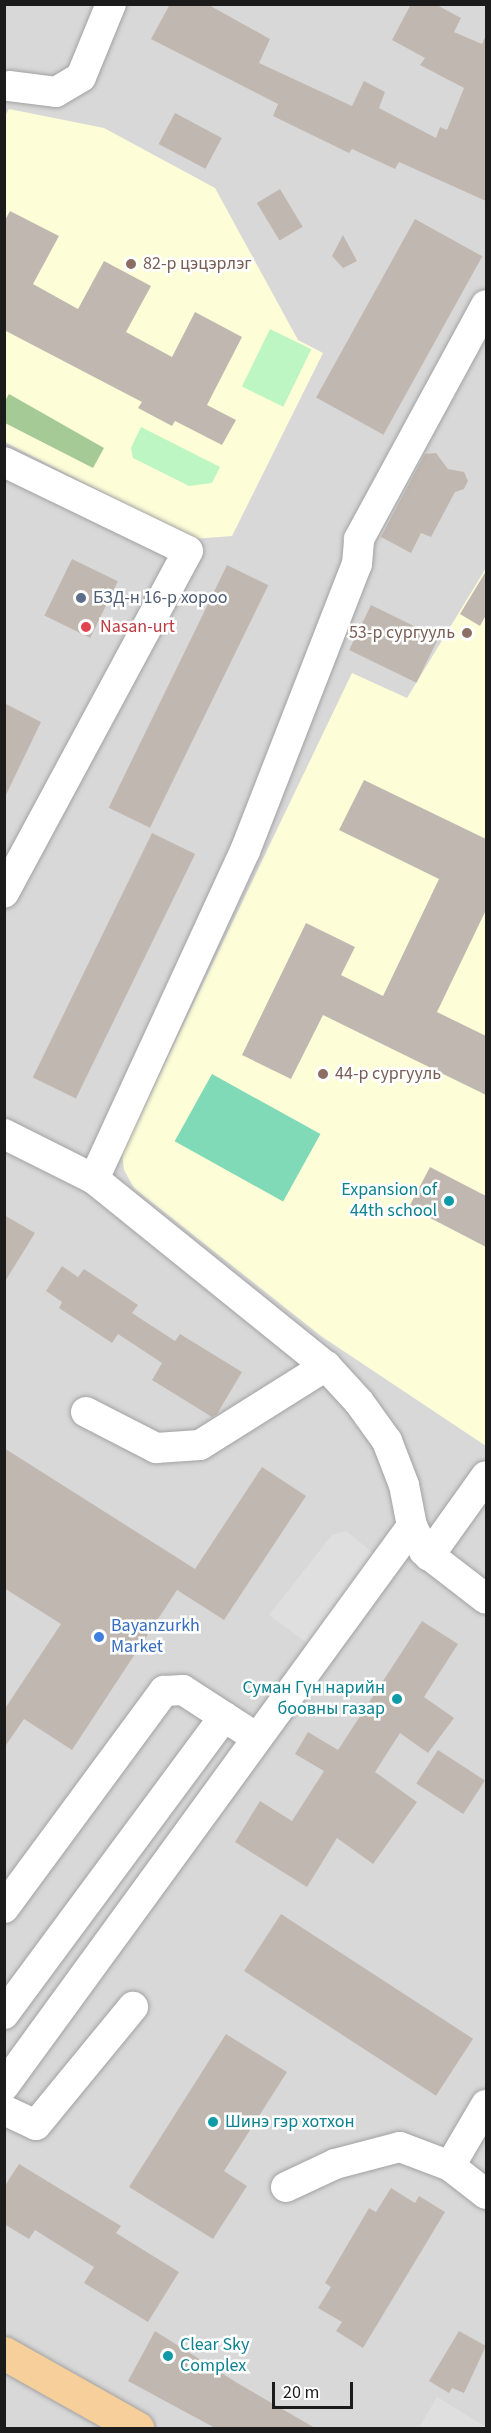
<!DOCTYPE html>
<html>
<head>
<meta charset="utf-8">
<style>
	body { margin:0 }
	#map { position:relative; width:491px; height:2433px; overflow:hidden; background:#ece8e0; font-family:"Source Sans 3",sans-serif }
	div>[style] { position:absolute }
	.residential>* { inset:0; background:#d9d8d8; transform-origin:0 0 }
	.education>* { inset:0; background:#fdfdd8 }
	.forest>* { inset:0; background:#a5ca96 }
	.park>* { inset:0; background:#bdf6c2; transform-origin:0 0 }
	.pitch>* { inset:0; background:#80d9b7; transform-origin:0 0 }
	.parking>* { inset:0; background:#dfdfdf }
	.building>* { inset:0; background:#c0b8b0; transform-origin:0 0 }
	.roads { filter:drop-shadow(0 0 2px #a2a2a2) drop-shadow(0 0 2px #a2a2a2) }
	.minor>* { height:30px; margin:-15px; padding:0 15px; transform-origin:15px; border-radius:15px; background:#fff }
	.major>* { height:33px; margin:-16.5px; padding:0 16.5px; transform-origin:16.5px; border-radius:16.5px; background:#f7cf9a }
	.dots>* { width:16px; height:16px; translate:-50% -50%; box-sizing:border-box; border:3px solid #fff; border-radius:50% }
	span { translate:-50% -50%; white-space:nowrap; text-align:center; line-height:1.15; -webkit-text-stroke:5px #fff; paint-order:stroke }
	.education-label { font-size:18px; color:#785e54 }
	.left { translate:0 -50%; text-align:left }
	.right { translate:-100% -50%; text-align:right }
	.service-label { font-size:18px; color:#4e5e75 }
	.health-label { font-size:18px; color:#be3a42 }
	.culture-label { font-size:18px; color:#0d838f }
	.shop-label { font-size:18px; color:#366cbe }
	.frame { position:absolute; inset:0; border:6px solid #1b1b1b; pointer-events:none }
	.scale { position:absolute; left:272px; top:2382px; width:81px; height:27px; box-sizing:border-box; border:3px solid #1b1b1b; border-top:0; padding-left:8px; font-size:18px; line-height:21px; white-space:nowrap; color:#1b1b1b; -webkit-text-stroke:4px #fff; paint-order:stroke }
</style>
</head>
<body>
<div id="map">
	<div class="residential">
		<i style="left:5px;top:5px;width:481px;height:2423px"></i>
	</div>
	<div class="education">
		<i style="clip-path:polygon(9px 109px,104px 128px,215px 188px,298px 340px,323px 353px,232px 536px,193px 539px,5px 442px,4px 118px)"></i>
		<i style="clip-path:polygon(486px 568px,486px 1446px,321px 1336px,134px 1188px,124px 1170px,122px 1153px,352px 673px,407px 698px)"></i>
	</div>
	<div class="forest">
		<i style="clip-path:polygon(9px 394px,104px 448px,93px 468px,5px 423px,5px 401px)"></i>
	</div>
	<div class="park">
		<i style="left:270px;top:329px;width:46px;height:64px;rotate:26deg"></i>
		<i style="clip-path:polygon(141px 427px,220px 467px,212px 483px,189px 486px,133px 458px,131px 448px)"></i>
	</div>
	<div class="pitch">
		<i style="left:212px;top:1074px;width:124px;height:77px;rotate:29deg"></i>
	</div>
	<div class="parking">
		<i style="clip-path:polygon(346px 1531px,378px 1557px,311px 1646px,269px 1615px,332px 1535px)"></i>
		<i style="clip-path:polygon(437px 2397px,486px 2427px,486px 2428px,419px 2428px)"></i>
	</div>
	<div class="building">
		<i style="clip-path:polygon(170px 4px,207px 4px,270px 39px,259px 63px,352px 106px,364px 81px,385px 92px,379px 108px,436px 138px,440px 127px,447px 130px,464px 88px,420px 65px,425px 58px,392px 40px,411px 4px,435px 4px,461px 18px,454px 32px,482px 44px,486px 35px,486px 201px,399px 162px,395px 169px,352px 149px,349px 153px,273px 116px,278px 104px,151px 39px)"></i>
		<i style="left:175px;top:113px;width:53px;height:35px;rotate:28deg"></i>
		<i style="left:280px;top:189px;width:44px;height:27px;rotate:59deg"></i>
		<i style="clip-path:polygon(10px 211px,59px 236px,33px 284px,78px 309px,104px 261px,151px 286px,126px 332px,172px 357px,195px 312px,242px 337px,207px 405px,236px 420px,222px 445px,175px 421px,172px 426px,138px 408px,142px 402px,4px 330px,4px 222px)"></i>
		<i style="left:415px;top:219px;width:77px;height:204px;rotate:29deg"></i>
		<i style="clip-path:polygon(343px 235px,357px 261px,343px 268px,332px 256px)"></i>
		<i style="clip-path:polygon(436px 453px,448px 469px,464px 472px,468px 481px,464px 489px,455px 492px,431px 537px,421px 533px,411px 553px,381px 537px,425px 454px)"></i>
		<i style="left:72px;top:559px;width:51px;height:63px;rotate:26deg"></i>
		<i style="left:227px;top:565px;width:46px;height:270px;rotate:26deg"></i>
		<i style="clip-path:polygon(486px 571px,486px 615px,480px 626px,460px 614px)"></i>
		<i style="left:371px;top:605px;width:75px;height:50px;rotate:26deg"></i>
		<i style="clip-path:polygon(4px 703px,41px 722px,4px 799px)"></i>
		<i style="clip-path:polygon(364px 780px,486px 839px,486px 910px,437px 1012px,486px 1036px,486px 1095px,323px 1015px,291px 1079px,242px 1055px,306px 923px,355px 947px,341px 975px,383px 996px,439px 879px,339px 830px)"></i>
		<i style="left:152px;top:833px;width:48px;height:272px;rotate:26deg"></i>
		<i style="clip-path:polygon(430px 1167px,486px 1196px,486px 1247px,409px 1207px)"></i>
		<i style="clip-path:polygon(4px 1215px,35px 1233px,4px 1283px)"></i>
		<i style="clip-path:polygon(62px 1266px,78px 1277px,84px 1269px,138px 1305px,132px 1313px,175px 1341px,180px 1334px,242px 1372px,217px 1414px,212px 1417px,152px 1380px,162px 1363px,118px 1334px,112px 1343px,59px 1308px,62px 1302px,46px 1291px)"></i>
		<i style="clip-path:polygon(4px 1448px,195px 1569px,262px 1467px,306px 1496px,224px 1620px,177px 1590px,72px 1750px,24px 1719px,4px 1748px,4px 1710px,61px 1624px,4px 1588px)"></i>
		<i style="clip-path:polygon(422px 1621px,458px 1644px,424px 1697px,454px 1718px,428px 1753px,400px 1733px,375px 1772px,417px 1802px,373px 1864px,337px 1838px,307px 1887px,235px 1842px,260px 1801px,292px 1821px,324px 1771px,295px 1754px,308px 1732px,338px 1750px)"></i>
		<i style="left:438px;top:1750px;width:56px;height:40px;rotate:33deg"></i>
		<i style="left:281px;top:1914px;width:229px;height:68px;rotate:33deg"></i>
		<i style="clip-path:polygon(226px 2034px,287px 2072px,224px 2171px,247px 2186px,213px 2239px,129px 2187px)"></i>
		<i style="clip-path:polygon(19px 2164px,121px 2226px,116px 2233px,179px 2272px,148px 2322px,84px 2283px,94px 2267px,35px 2230px,29px 2239px,4px 2224px,4px 2187px)"></i>
		<i style="clip-path:polygon(391px 2188px,415px 2203px,419px 2196px,445px 2212px,363px 2348px,336px 2331px,342px 2322px,318px 2308px,331px 2287px,325px 2283px,369px 2208px,376px 2212px)"></i>
		<i style="clip-path:polygon(155px 2331px,239px 2384px,315px 2428px,215px 2428px,128px 2381px)"></i>
		<i style="clip-path:polygon(459px 2331px,486px 2346px,464px 2393px,452px 2388px,449px 2393px,429px 2381px)"></i>
	</div>
	<div class="roads">
		<div class="minor">
			<i style="left:9px;top:86px;width:47px;rotate:7.3deg"></i>
			<i style="left:56px;top:92px;width:29px;rotate:-31deg"></i>
			<i style="left:81px;top:77px;width:79px;rotate:-67.7deg"></i>
			<i style="left:4px;top:462px;width:204px;rotate:25.8deg"></i>
			<i style="left:188px;top:551px;width:388px;rotate:118.3deg"></i>
			<i style="left:4px;top:1134px;width:101px;rotate:26.6deg"></i>
			<i style="left:94px;top:1179px;width:298px;rotate:38.9deg"></i>
			<i style="left:326px;top:1366px;width:49px;rotate:47.5deg"></i>
			<i style="left:359px;top:1402px;width:48px;rotate:54.3deg"></i>
			<i style="left:387px;top:1441px;width:47px;rotate:68.9deg"></i>
			<i style="left:404px;top:1485px;width:42px;rotate:79deg"></i>
			<i style="left:412px;top:1526px;width:28px;rotate:64deg"></i>
			<i style="left:424px;top:1551px;width:78px;rotate:37.7deg"></i>
			<i style="left:94px;top:1179px;width:361px;rotate:-65.3deg"></i>
			<i style="left:245px;top:851px;width:308px;rotate:-68.7deg"></i>
			<i style="left:357px;top:564px;width:25px;rotate:-85deg"></i>
			<i style="left:359px;top:539px;width:266px;rotate:-61.5deg"></i>
			<i style="left:86px;top:1412px;width:79px;rotate:27.2deg"></i>
			<i style="left:156px;top:1448px;width:44px;rotate:-3.9deg"></i>
			<i style="left:200px;top:1445px;width:149px;rotate:-32.1deg"></i>
			<i style="left:429px;top:1556px;width:98px;rotate:-54.5deg"></i>
			<i style="left:4px;top:1908px;width:270px;rotate:-53.6deg"></i>
			<i style="left:164px;top:1691px;width:19px;rotate:-3deg"></i>
			<i style="left:183px;top:1690px;width:88px;rotate:33deg"></i>
			<i style="left:4px;top:2014px;width:370px;rotate:-53.5deg"></i>
			<i style="left:4px;top:2086px;width:693px;rotate:-53.92deg"></i>
			<i style="left:4px;top:2110px;width:35px;rotate:25deg"></i>
			<i style="left:36px;top:2125px;width:153px;rotate:-50.6deg"></i>
			<i style="left:450px;top:2166px;width:71px;rotate:-59.5deg"></i>
			<i style="left:286px;top:2187px;width:54px;rotate:-25.1deg"></i>
			<i style="left:335px;top:2164px;width:67px;rotate:-14.7deg"></i>
			<i style="left:400px;top:2147px;width:53px;rotate:20.8deg"></i>
			<i style="left:450px;top:2166px;width:46px;rotate:37.9deg"></i>
		</div>
		<div class="major">
			<i style="left:4px;top:2353px;width:153px;rotate:29.4deg"></i>
		</div>
	</div>
	<div class="dots">
		<i style="left:131px;top:264px;background:#8d6e63"></i>
		<i style="left:81px;top:598px;background:#5c6f8a"></i>
		<i style="left:86px;top:627px;background:#e0444e"></i>
		<i style="left:467px;top:633px;background:#8d6e63"></i>
		<i style="left:323px;top:1074px;background:#8d6e63"></i>
		<i style="left:449px;top:1201px;background:#0f9aa8"></i>
		<i style="left:99px;top:1637px;background:#3f7fe0"></i>
		<i style="left:397px;top:1699px;background:#0f9aa8"></i>
		<i style="left:213px;top:2122px;background:#0f9aa8"></i>
		<i style="left:168px;top:2356px;background:#0f9aa8"></i>
	</div>
	<div class="education-label">
		<span class="left" style="left:143px;top:264px">82-р цэцэрлэг</span>
		<span class="right" style="left:455px;top:633px">53-р сургууль</span>
		<span class="left" style="left:335px;top:1074px">44-р сургууль</span>
	</div>
	<div class="service-label">
		<span class="left" style="left:93px;top:598px">БЗД-н 16-р хороо</span>
	</div>
	<div class="health-label">
		<span class="left" style="left:100px;top:627px">Nasan-urt</span>
	</div>
	<div class="culture-label">
		<span class="right" style="left:437px;top:1201px">Expansion of<br>44th school</span>
		<span class="right" style="left:385px;top:1699px">Суман Гүн нарийн<br>боовны газар</span>
		<span class="left" style="left:225px;top:2122px">Шинэ гэр хотхон</span>
		<span class="left" style="left:180px;top:2356px">Clear Sky<br>Complex</span>
	</div>
	<div class="shop-label">
		<span class="left" style="left:111px;top:1637px">Bayanzurkh<br>Market</span>
	</div>
	<div class="frame"></div>
	<div class="scale">20 m</div>
</div>
</body>
</html>
